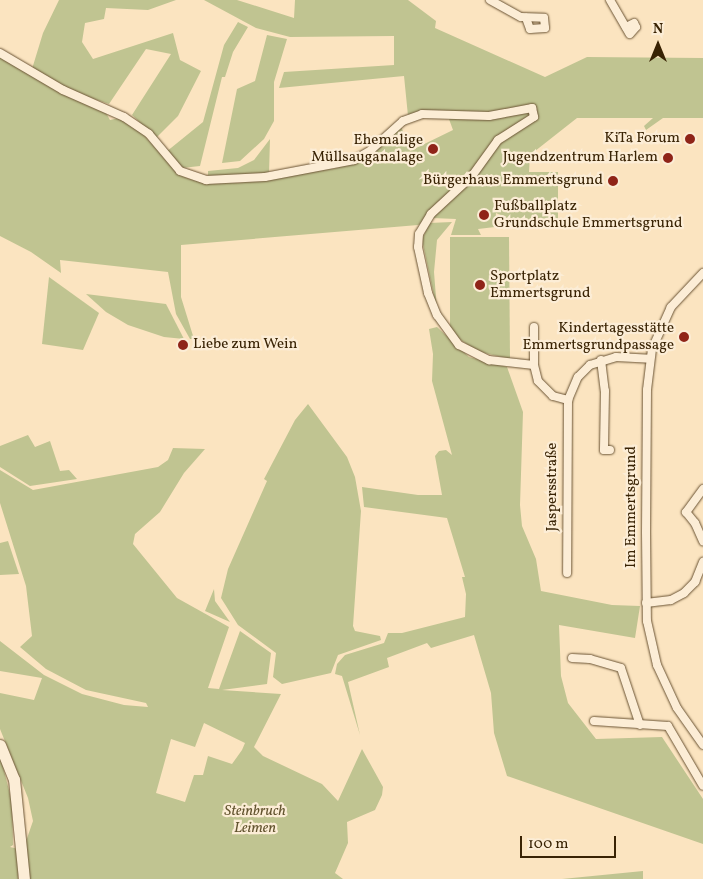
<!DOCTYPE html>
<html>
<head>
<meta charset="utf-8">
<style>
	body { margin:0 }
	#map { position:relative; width:703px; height:879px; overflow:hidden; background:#fbe4c0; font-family:Vollkorn,serif }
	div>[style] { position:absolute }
	.green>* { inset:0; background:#c0c491 }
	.roads { filter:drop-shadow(0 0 1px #6a5333) drop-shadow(0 0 1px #6a5333) }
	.minor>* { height:8px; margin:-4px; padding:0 4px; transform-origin:4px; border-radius:4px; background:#fcedd6 }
	.secondary>* { height:11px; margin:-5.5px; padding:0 5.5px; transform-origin:5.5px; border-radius:5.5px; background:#fcedd6 }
	.dots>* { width:14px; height:14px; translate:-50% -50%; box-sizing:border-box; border:2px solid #fcedd6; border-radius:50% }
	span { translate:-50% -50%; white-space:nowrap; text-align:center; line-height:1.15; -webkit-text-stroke:4.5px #fcedd6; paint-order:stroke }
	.poi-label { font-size:15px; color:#392304 }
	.right { translate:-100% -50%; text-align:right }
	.left { translate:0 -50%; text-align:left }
	.street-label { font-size:15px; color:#392304 }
	.park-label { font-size:15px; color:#62532e; font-style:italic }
	.north { position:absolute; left:633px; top:20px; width:50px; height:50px; -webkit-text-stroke:4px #fcedd6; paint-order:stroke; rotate:0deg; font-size:14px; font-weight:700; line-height:20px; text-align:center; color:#392304 }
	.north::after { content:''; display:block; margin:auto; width:18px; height:22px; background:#392304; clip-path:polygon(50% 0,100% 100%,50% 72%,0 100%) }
	.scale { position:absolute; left:520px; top:836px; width:96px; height:22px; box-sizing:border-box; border:2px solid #392304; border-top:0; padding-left:6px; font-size:15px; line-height:18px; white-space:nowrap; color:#392304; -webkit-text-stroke:4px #fcedd6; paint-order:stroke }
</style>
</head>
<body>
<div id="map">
	<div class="green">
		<i style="clip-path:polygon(59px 0,176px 0,148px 10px,106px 8px,104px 19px,85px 23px,82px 42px,93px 59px,173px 33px,180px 60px,201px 71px,178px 116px,156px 138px,132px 115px,171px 54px,146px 49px,109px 104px,76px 93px,32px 69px,43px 33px)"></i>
		<i style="clip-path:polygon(204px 0,237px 0,294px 18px,295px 0,408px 0,436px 21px,435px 28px,545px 77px,587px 57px,703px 58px,703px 118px,663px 118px,646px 130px,644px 126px,653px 118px,577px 118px,530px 155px,529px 172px,558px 172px,558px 225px,520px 224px,496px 213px,495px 227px,478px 229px,481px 235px,451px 235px,456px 219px,432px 218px,418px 225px,181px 245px,181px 297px,194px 339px,190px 339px,176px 314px,168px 272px,60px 260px,61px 273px,31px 252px,0 236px,0 57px,105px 111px,110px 120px,119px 118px,144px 135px,179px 175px,196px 181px,238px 183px,337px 168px,363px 159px,401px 126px,410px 151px,453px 130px,446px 111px,429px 110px,408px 116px,404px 76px,279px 88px,284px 72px,394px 65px,394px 36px,290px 37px,256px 28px)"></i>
		<i style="clip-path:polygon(238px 22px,248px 27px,233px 52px,225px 77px,222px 77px,200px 166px,182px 168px,166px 152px,203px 122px,224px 45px)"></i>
		<i style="clip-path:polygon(267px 35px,287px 39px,274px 82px,274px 121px,264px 139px,240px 161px,222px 163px,237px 89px,255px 81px)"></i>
		<i style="clip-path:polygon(270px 139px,269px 174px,208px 176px,208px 171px,238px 168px,254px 160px)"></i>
		<i style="clip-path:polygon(452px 222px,437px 240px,434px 272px,437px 310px,422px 240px,429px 223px)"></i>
		<i style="clip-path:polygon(450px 237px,509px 237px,510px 359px,476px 351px,450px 332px)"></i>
		<i style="clip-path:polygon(49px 277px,99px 313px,83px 350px,42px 344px)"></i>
		<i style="clip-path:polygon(86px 294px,166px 304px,184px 339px,164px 337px,128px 325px,106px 312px)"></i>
		<i style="clip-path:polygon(437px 327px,469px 357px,507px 367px,523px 412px,520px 505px,522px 526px,536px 559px,541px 591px,612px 605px,640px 606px,635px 638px,559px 625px,561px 676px,568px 703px,596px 739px,662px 737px,703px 799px,703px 844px,507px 776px,494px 733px,491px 693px,474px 635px,431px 648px,427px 643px,387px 658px,389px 667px,348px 682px,360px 735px,342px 676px,335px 674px,337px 664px,345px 655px,384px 643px,388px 633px,402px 633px,465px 617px,466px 594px,462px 577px,465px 577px,447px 518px,364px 507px,362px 487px,418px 495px,442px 495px,435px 456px,439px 451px,446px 450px,452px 455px,432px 381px,433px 354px,429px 329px)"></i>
		<i style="clip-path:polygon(308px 404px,347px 457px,355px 477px,361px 511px,353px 626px,355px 631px,380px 636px,381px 640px,338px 655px,331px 673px,282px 684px,273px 677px,276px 653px,238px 625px,221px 598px,228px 569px,267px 481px,264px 479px,295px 420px)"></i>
		<i style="clip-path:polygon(28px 435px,35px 447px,50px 441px,60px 471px,69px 470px,77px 479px,30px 486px,0 467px,0 446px)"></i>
		<i style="clip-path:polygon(evenodd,173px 448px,205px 449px,184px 473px,160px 512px,135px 534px,133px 544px,177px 598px,229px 627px,208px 688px,219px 689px,240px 631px,271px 653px,267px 684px,222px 690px,281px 694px,254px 747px,263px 756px,322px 784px,338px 801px,362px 749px,383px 787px,382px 795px,375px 810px,347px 822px,348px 843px,335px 873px,343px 879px,23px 879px,18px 875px,18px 879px,0 879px,0 755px,12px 802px,13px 845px,10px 847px,23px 850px,33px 821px,28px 798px,0 729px,0 693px,34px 700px,42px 678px,0 671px,0 641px,44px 675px,82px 694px,124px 705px,148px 707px,146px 703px,86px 690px,46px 669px,20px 647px,32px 636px,26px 586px,0 503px,0 470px,33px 490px,158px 467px,168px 460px,173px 448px,204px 723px,245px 743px,242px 750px,232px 764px,208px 756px,203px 775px,194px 775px,185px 802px,156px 793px,171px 739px,195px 747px,204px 723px)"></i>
		<i style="clip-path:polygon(8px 541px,19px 574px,0 575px,0 543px)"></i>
		<i style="clip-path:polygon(214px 589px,215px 601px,230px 622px,205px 611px)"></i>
		<i style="clip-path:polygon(643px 871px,643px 879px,562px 879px)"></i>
	</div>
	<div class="roads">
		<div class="minor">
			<i style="left:490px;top:0;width:35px;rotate:29deg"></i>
			<i style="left:521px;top:17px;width:23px;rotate:2deg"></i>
			<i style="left:544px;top:18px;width:10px;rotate:84deg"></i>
			<i style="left:545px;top:28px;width:15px;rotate:176deg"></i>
			<i style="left:530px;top:29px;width:12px;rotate:-110deg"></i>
			<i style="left:610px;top:0;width:39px;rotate:60deg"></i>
			<i style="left:630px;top:34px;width:9px;rotate:-49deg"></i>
			<i style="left:636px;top:27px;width:4px;rotate:-117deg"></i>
			<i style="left:634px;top:23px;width:9px;rotate:153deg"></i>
			<i style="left:0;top:53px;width:73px;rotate:30.4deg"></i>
			<i style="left:63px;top:90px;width:67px;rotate:23.9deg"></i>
			<i style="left:124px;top:117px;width:30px;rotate:34deg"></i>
			<i style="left:149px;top:134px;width:48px;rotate:50deg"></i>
			<i style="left:180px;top:171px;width:28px;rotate:19deg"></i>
			<i style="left:206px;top:180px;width:59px;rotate:-2.9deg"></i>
			<i style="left:265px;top:177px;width:91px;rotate:-10.8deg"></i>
			<i style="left:354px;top:160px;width:20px;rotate:-30deg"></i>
			<i style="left:371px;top:150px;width:43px;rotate:-42.2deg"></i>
			<i style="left:403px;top:121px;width:20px;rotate:-20deg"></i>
			<i style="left:422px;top:114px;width:67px;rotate:1.7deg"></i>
			<i style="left:489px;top:116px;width:44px;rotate:-10.5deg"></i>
			<i style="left:532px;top:108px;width:9px;rotate:77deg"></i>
			<i style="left:534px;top:117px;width:43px;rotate:147.4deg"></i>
			<i style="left:498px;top:140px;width:44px;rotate:125.8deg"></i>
			<i style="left:472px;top:176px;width:56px;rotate:137.2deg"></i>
			<i style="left:431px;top:214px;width:23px;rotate:121deg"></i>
			<i style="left:419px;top:234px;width:13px;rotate:94deg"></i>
			<i style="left:418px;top:247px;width:47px;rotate:77.7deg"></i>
			<i style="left:428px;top:293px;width:24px;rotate:68deg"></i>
			<i style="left:437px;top:315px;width:37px;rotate:54deg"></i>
			<i style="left:459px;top:345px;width:34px;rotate:27deg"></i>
			<i style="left:489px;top:360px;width:45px;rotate:6.3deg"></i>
			<i style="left:703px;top:273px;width:47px;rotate:133.3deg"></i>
			<i style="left:671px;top:307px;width:46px;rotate:114.3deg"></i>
			<i style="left:652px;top:349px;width:41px;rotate:97deg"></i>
			<i style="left:647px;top:390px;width:142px;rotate:90.4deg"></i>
			<i style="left:646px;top:532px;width:89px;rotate:89.4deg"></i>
			<i style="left:647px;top:621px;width:45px;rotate:77.2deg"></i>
			<i style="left:657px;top:665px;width:47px;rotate:65.1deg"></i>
			<i style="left:677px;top:708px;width:45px;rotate:54.9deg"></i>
			<i style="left:534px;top:327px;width:38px;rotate:90deg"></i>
			<i style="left:534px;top:365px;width:16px;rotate:76deg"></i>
			<i style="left:538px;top:381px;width:21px;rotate:45deg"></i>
			<i style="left:553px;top:396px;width:16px;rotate:15deg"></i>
			<i style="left:568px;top:400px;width:173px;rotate:90.3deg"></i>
			<i style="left:601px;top:360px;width:31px;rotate:83deg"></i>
			<i style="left:605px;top:391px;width:59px;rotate:91deg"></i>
			<i style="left:604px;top:450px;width:6px"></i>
			<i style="left:568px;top:400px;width:25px;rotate:-67deg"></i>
			<i style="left:578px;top:377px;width:17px;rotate:-45deg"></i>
			<i style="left:590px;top:365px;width:27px;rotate:-17deg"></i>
			<i style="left:616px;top:357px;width:34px;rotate:3deg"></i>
			<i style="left:703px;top:489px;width:29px;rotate:126deg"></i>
			<i style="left:686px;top:512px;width:14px;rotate:51deg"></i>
			<i style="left:695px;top:523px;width:20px;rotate:66deg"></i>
			<i style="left:646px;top:603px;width:25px;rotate:-7deg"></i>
			<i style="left:671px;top:600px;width:15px;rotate:-28deg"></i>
			<i style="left:684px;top:593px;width:16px;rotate:-45deg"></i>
			<i style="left:695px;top:582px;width:22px;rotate:-68deg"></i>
			<i style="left:572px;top:658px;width:18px;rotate:3deg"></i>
			<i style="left:590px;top:659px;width:32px;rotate:16deg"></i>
			<i style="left:621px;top:668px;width:60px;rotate:71.6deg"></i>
			<i style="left:594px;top:721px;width:74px;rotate:3.9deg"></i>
			<i style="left:668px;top:726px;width:69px;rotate:59.7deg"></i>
		</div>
		<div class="secondary">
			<i style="left:0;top:745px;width:37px;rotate:68deg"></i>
			<i style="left:14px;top:779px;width:100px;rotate:84.3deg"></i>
		</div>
	</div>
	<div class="dots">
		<i style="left:690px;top:139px;background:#8f2418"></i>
		<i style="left:433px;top:149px;background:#8f2418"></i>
		<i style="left:668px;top:158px;background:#8f2418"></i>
		<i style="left:613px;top:181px;background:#8f2418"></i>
		<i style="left:484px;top:215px;background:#8f2418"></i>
		<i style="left:480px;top:285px;background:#8f2418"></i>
		<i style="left:684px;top:337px;background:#8f2418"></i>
		<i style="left:183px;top:345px;background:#8f2418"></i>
	</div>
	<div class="poi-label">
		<span class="right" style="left:680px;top:139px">KiTa Forum</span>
		<span class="right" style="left:423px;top:149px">Ehemalige<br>Müllsauganalage</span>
		<span class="right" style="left:658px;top:158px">Jugendzentrum Harlem</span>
		<span class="right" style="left:603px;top:181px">Bürgerhaus Emmertsgrund</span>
		<span class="left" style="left:494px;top:215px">Fußballplatz<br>Grundschule Emmertsgrund</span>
		<span class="left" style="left:490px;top:285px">Sportplatz<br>Emmertsgrund</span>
		<span class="right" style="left:674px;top:337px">Kindertagesstätte<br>Emmertsgrundpassage</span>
		<span class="left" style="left:193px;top:345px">Liebe zum Wein</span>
	</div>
	<div class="street-label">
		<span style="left:553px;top:487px;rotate:-90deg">Jaspersstraße</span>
		<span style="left:632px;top:507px;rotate:-90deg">Im Emmertsgrund</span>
	</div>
	<div class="park-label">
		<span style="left:255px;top:820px">Steinbruch<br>Leimen</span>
	</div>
	<div class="north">N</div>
	<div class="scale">100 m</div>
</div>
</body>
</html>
